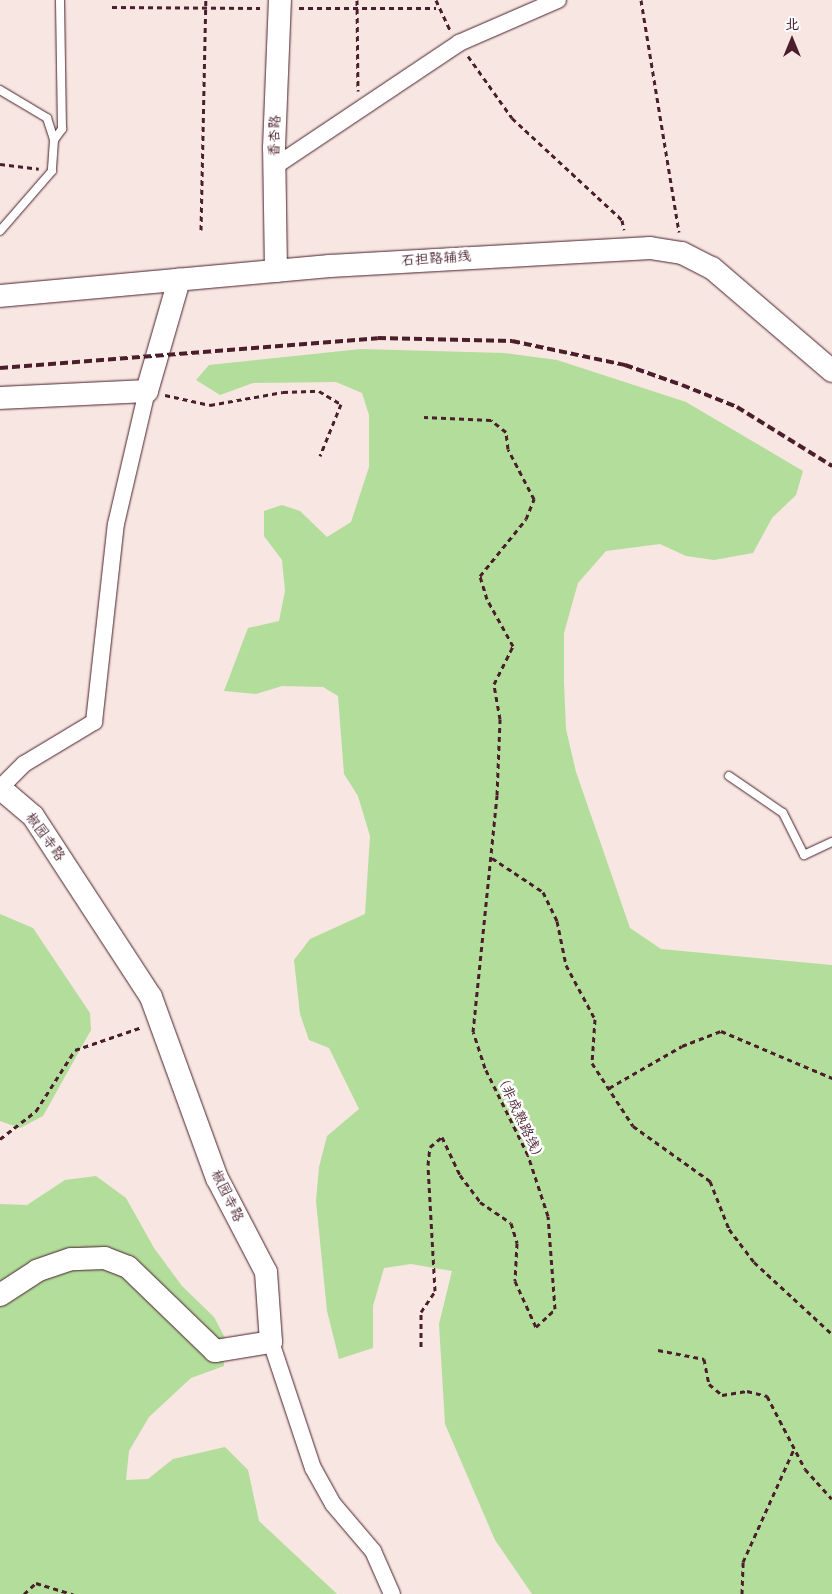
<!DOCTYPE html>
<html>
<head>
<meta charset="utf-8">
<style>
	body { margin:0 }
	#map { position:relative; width:832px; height:1594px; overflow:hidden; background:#f7e6e1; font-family:Kalam,"LXGW WenKai TC",sans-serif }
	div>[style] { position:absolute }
	.green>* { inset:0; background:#b2dd9b }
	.path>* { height:3px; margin-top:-1.5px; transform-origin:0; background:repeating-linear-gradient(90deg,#4a1f2b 0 5px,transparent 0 9px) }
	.roads { filter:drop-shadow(0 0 1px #4a1f2b) drop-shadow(0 0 1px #4a1f2b) }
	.lane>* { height:8px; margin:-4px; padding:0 4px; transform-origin:4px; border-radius:4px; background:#fff }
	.street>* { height:16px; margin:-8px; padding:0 8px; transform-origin:8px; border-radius:8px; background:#fff }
	.secondary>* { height:22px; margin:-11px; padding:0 11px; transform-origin:11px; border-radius:11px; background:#fff }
	.rail>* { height:4px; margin-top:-2px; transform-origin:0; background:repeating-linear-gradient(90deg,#4a1f2b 0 8px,transparent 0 12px) }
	span { translate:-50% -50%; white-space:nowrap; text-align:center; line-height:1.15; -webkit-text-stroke:5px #fff; paint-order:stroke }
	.street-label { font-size:14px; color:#4a1f2b }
	.north { position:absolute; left:767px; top:15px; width:50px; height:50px; -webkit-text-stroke:4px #fff; paint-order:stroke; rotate:0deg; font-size:14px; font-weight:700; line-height:20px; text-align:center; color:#4a1f2b }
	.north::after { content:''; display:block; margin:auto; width:18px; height:22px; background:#4a1f2b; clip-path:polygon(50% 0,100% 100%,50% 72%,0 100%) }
</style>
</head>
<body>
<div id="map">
	<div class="green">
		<i style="clip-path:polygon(361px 349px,504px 353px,557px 360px,686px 402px,803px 471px,796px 495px,772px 518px,753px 553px,714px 560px,686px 556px,660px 544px,606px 551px,578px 583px,564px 633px,564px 683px,566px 729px,576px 772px,630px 928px,661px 949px,832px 965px,832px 1594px,532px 1594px,495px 1540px,445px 1424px,439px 1324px,452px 1271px,411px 1264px,384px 1268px,373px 1306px,373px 1348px,339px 1359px,327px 1311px,316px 1201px,319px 1167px,327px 1136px,359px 1109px,329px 1048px,309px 1040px,300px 1014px,294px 960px,310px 939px,365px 914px,370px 836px,358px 796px,344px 774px,338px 696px,323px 687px,282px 686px,256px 694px,224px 691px,248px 628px,279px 621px,285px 591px,282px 560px,264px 536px,264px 511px,282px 505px,300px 511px,327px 537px,351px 522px,369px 467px,369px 415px,362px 393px,336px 382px,253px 383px,220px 395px,196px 380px,209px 365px)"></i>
		<i style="clip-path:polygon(0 914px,33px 928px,90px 1013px,91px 1030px,43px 1116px,20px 1128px,0 1121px)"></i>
		<i style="clip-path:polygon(96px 1176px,126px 1198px,154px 1248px,182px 1286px,214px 1317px,225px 1338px,224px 1366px,191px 1378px,149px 1417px,129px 1451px,126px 1480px,148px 1479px,173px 1459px,225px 1447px,248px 1470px,259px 1521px,337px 1594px,0 1594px,0 1204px,27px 1205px,65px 1180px)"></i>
	</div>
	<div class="path">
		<i style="left:357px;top:0;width:91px;rotate:89.4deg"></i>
		<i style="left:436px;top:0;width:33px;rotate:65deg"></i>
		<i style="left:641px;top:0;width:235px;rotate:80.7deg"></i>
		<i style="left:112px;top:7px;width:148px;rotate:0.4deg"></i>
		<i style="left:299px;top:8px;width:137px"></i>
		<i style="left:468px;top:56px;width:76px;rotate:54.6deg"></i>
		<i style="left:512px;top:118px;width:150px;rotate:42.8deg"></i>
		<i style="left:622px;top:220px;width:10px;rotate:79deg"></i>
		<i style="left:0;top:164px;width:39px;rotate:7deg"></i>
		<i style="left:201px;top:230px;width:230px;rotate:-88.8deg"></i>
		<i style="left:165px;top:395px;width:46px;rotate:12.5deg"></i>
		<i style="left:210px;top:405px;width:74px;rotate:-10.1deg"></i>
		<i style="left:283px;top:392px;width:36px;rotate:-2deg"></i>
		<i style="left:319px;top:391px;width:26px;rotate:31deg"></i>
		<i style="left:341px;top:404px;width:56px;rotate:112deg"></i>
		<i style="left:492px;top:858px;width:61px;rotate:33.7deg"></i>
		<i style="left:543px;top:892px;width:32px;rotate:64deg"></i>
		<i style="left:557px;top:921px;width:45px;rotate:78.4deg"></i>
		<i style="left:566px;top:965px;width:61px;rotate:61.8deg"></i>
		<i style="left:595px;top:1019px;width:44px;rotate:93.9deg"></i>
		<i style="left:592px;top:1063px;width:75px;rotate:56.9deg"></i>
		<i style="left:633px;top:1126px;width:95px;rotate:35.5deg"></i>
		<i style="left:710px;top:1181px;width:52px;rotate:68.4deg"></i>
		<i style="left:729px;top:1229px;width:41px;rotate:52.9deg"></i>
		<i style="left:754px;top:1262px;width:106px;rotate:42.7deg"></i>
		<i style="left:609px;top:1088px;width:84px;rotate:-29.9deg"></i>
		<i style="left:682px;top:1046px;width:42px;rotate:-21deg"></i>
		<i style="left:721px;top:1031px;width:121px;rotate:22.9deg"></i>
		<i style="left:0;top:1139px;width:46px;rotate:-37.9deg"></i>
		<i style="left:36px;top:1111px;width:72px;rotate:-57.4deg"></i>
		<i style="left:75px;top:1050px;width:71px;rotate:-18.9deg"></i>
		<i style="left:421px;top:1347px;width:35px;rotate:-90deg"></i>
		<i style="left:421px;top:1312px;width:25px;rotate:-56deg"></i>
		<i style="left:435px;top:1291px;width:126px;rotate:-93.2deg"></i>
		<i style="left:428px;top:1165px;width:18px;rotate:-84deg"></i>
		<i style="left:430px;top:1147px;width:16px;rotate:-40deg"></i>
		<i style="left:442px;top:1137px;width:42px;rotate:64.7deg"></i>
		<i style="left:460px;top:1175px;width:34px;rotate:53deg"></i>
		<i style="left:480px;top:1202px;width:37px;rotate:34deg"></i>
		<i style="left:511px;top:1223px;width:21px;rotate:73deg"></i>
		<i style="left:517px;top:1243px;width:38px;rotate:93deg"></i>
		<i style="left:515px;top:1281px;width:51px;rotate:65.5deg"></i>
		<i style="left:536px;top:1327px;width:26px;rotate:-43deg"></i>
		<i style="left:555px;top:1309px;width:93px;rotate:-94.3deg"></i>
		<i style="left:548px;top:1216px;width:64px;rotate:-108.2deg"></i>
		<i style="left:528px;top:1155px;width:97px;rotate:-116.3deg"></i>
		<i style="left:485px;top:1068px;width:38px;rotate:-108deg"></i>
		<i style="left:473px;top:1032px;width:238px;rotate:-84.2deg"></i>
		<i style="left:497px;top:795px;width:76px;rotate:-87.7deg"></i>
		<i style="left:500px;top:719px;width:36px;rotate:-100deg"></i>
		<i style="left:494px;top:684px;width:42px;rotate:-63.4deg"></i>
		<i style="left:513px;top:646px;width:54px;rotate:-119deg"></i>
		<i style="left:487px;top:599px;width:24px;rotate:-107deg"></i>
		<i style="left:480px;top:576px;width:73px;rotate:-51.1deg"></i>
		<i style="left:526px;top:519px;width:22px;rotate:-68deg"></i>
		<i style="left:534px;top:499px;width:56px;rotate:-117.5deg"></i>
		<i style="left:508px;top:449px;width:17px;rotate:-97deg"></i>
		<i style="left:506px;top:432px;width:19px;rotate:-141deg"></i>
		<i style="left:491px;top:420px;width:67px;rotate:-177.4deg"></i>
		<i style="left:658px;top:1350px;width:47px;rotate:11.1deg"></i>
		<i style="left:704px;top:1359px;width:25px;rotate:79deg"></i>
		<i style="left:709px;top:1384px;width:17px;rotate:40deg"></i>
		<i style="left:722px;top:1395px;width:25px;rotate:-9deg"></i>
		<i style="left:747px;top:1391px;width:21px;rotate:14deg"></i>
		<i style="left:767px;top:1396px;width:82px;rotate:62.5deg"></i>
		<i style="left:805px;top:1469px;width:40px;rotate:48deg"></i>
		<i style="left:24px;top:1594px;width:16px;rotate:-43deg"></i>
		<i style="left:36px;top:1583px;width:39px;rotate:17deg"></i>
		<i style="left:742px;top:1594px;width:32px;rotate:-88deg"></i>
		<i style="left:743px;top:1562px;width:124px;rotate:-65.7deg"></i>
	</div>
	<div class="roads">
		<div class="lane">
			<i style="left:0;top:90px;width:55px;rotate:30.8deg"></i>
			<i style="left:47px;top:118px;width:23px;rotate:72deg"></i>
			<i style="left:54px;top:140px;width:31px;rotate:94deg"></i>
			<i style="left:52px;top:171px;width:79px;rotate:130.9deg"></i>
			<i style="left:54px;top:140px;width:14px;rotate:-54deg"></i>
			<i style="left:62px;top:129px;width:129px;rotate:-90.9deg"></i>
			<i style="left:729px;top:776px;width:65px;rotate:34.4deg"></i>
			<i style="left:783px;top:813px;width:47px;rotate:63.4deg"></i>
			<i style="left:804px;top:855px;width:31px;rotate:-25deg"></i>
		</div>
		<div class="street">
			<i style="left:274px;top:167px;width:223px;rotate:-33.8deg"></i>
			<i style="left:459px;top:43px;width:108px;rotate:-23.5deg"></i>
			<i style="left:0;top:788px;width:34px;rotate:-45deg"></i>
			<i style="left:24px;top:764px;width:82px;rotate:-31deg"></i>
			<i style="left:94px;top:722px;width:199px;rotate:-83.7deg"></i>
			<i style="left:116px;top:524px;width:137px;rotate:-76.9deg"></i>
			<i style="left:271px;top:1342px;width:133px;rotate:71.6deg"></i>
			<i style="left:313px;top:1468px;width:41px;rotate:60.9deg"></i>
			<i style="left:333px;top:1504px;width:62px;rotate:49.6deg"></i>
			<i style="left:373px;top:1551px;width:47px;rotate:66.2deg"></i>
		</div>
		<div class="secondary">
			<i style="left:276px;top:271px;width:123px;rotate:-90.9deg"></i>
			<i style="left:274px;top:148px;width:148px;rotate:-87.7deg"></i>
			<i style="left:0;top:296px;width:331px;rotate:-5.2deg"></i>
			<i style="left:330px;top:266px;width:321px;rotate:-3.2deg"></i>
			<i style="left:650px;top:248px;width:32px;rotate:9deg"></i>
			<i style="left:682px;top:253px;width:34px;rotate:27deg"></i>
			<i style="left:712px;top:268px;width:158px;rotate:40.6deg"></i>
			<i style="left:0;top:398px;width:147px;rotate:-2.7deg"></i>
			<i style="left:147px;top:391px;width:116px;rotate:-73.9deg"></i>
			<i style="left:0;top:788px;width:43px;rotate:40.3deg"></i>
			<i style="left:33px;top:816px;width:216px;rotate:56.9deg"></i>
			<i style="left:151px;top:997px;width:193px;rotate:70deg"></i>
			<i style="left:217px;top:1178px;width:106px;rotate:62.5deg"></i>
			<i style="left:266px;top:1272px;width:70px;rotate:85.9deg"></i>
			<i style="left:271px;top:1342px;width:57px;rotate:170.9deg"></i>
			<i style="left:215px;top:1351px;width:121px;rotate:-136deg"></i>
			<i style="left:128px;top:1267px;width:25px;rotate:-159deg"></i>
			<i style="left:105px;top:1258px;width:34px;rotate:178deg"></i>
			<i style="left:71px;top:1259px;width:36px;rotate:161deg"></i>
			<i style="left:37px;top:1271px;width:44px;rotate:147deg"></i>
		</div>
	</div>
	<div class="rail">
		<i style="left:0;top:368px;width:379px;rotate:-4.5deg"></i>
		<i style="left:378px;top:338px;width:134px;rotate:1.3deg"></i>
		<i style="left:512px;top:341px;width:116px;rotate:12deg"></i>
		<i style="left:625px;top:365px;width:60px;rotate:19.3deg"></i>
		<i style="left:682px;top:385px;width:59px;rotate:21.8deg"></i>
		<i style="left:737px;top:407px;width:112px;rotate:31.8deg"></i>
	</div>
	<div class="street-label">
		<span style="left:275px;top:136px;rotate:-88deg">香杏路</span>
		<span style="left:436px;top:259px;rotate:-4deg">石担路辅线</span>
		<span style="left:45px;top:837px;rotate:54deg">椒园寺路</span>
		<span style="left:520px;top:1118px;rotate:65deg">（非成熟路线）</span>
		<span style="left:227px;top:1196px;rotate:64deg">椒园寺路</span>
	</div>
	<div class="north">北</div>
</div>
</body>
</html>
